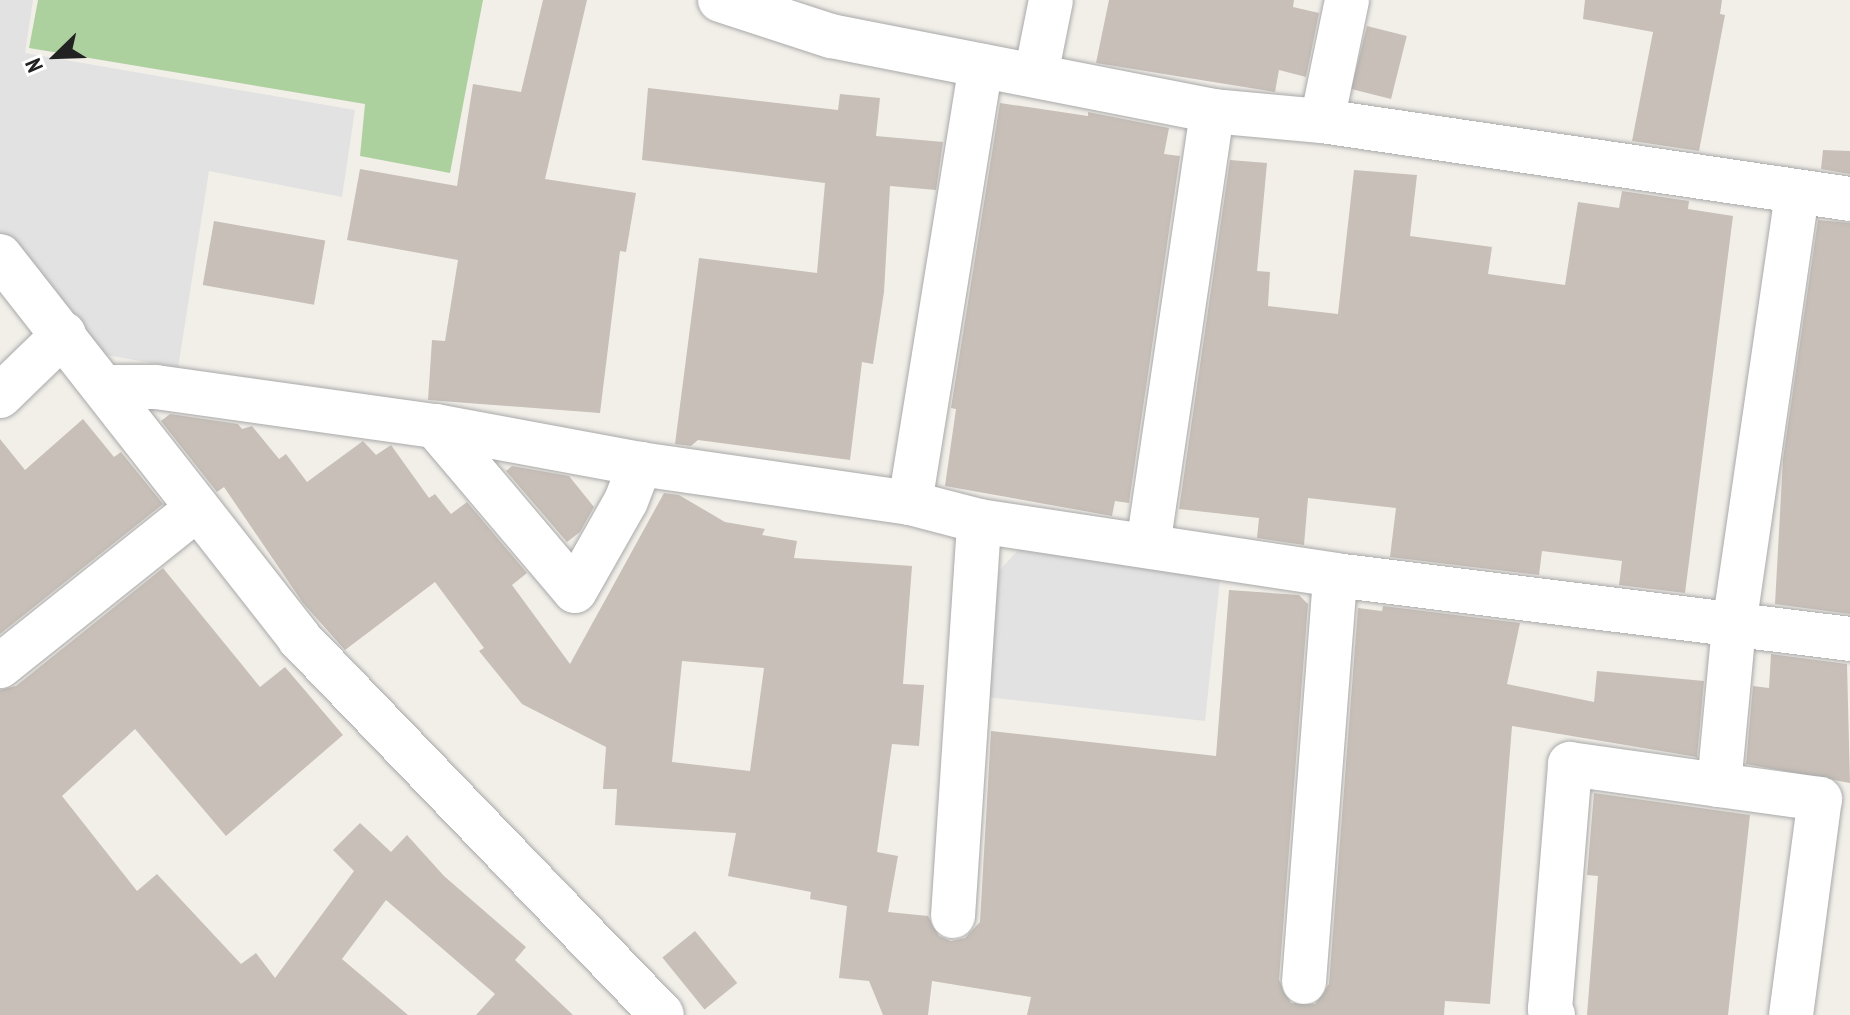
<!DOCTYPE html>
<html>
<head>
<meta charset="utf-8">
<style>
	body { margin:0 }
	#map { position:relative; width:1850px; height:1015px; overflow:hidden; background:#f2efe9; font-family:"PT Sans Narrow",sans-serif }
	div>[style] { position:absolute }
	.forest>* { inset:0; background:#add19e }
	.parking>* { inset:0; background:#e2e2e2 }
	.building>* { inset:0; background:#c7bfb8; transform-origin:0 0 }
	.roads { filter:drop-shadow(0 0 2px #a9a9a9) drop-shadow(0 0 2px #a9a9a9) }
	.minor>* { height:44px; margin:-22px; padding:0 22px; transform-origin:22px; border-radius:22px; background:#fff }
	span { translate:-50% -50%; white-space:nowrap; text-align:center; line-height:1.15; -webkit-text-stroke:6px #fff; paint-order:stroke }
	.north { position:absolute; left:16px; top:16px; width:80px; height:80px; -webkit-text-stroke:6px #fff; paint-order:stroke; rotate:247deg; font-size:22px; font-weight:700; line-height:32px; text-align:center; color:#222 }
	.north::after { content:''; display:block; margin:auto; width:28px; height:36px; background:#222; clip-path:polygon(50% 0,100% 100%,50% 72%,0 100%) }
</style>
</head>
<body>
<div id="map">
	<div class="forest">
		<i style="clip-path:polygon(38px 0,483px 0,450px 173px,360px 156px,365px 104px,29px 48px)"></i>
	</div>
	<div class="parking">
		<i style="clip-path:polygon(0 0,33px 0,25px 53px,355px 110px,342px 197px,209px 171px,178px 368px,96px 353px,0 245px)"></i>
		<i style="clip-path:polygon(1020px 548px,1221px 570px,1205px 721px,986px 697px,999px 571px)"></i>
	</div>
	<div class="building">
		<i style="clip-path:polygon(543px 0,587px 0,545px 179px,636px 193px,626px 252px,620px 251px,600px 413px,428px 400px,432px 340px,445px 341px,458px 260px,347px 240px,360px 169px,457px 186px,473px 84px,521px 92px)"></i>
		<i style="clip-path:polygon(1109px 0,1294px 0,1293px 7px,1319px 13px,1306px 77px,1279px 70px,1275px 92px,1096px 63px)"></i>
		<i style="clip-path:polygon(1585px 0,1722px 0,1720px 14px,1725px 15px,1699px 151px,1632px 141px,1653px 32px,1583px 19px)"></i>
		<i style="left:1367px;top:26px;width:41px;height:65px;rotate:14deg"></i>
		<i style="clip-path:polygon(648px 88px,838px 110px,840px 94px,880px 98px,876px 136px,943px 142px,936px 190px,890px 186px,884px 292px,873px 364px,862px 362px,850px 460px,698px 440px,691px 446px,675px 444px,699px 258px,817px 273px,825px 183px,642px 160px)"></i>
		<i style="clip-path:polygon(1000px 103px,1088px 116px,1088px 112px,1169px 128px,1164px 154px,1180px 156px,1129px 503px,1115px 501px,1112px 516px,945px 486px,956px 409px,951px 408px)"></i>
		<i style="clip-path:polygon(1823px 150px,1850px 151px,1850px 174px,1821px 169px)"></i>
		<i style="clip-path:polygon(1230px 160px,1267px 163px,1257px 271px,1270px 272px,1268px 306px,1338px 314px,1354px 170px,1417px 175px,1410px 236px,1492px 247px,1488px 274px,1565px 285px,1578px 202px,1619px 208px,1622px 191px,1689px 201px,1688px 209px,1733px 216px,1685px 593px,1619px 585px,1622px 561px,1542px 551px,1539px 575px,1390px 557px,1396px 508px,1308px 498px,1304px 545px,1257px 538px,1259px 518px,1179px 509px)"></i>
		<i style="clip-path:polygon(1818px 220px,1850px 223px,1850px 614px,1775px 604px,1783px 459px)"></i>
		<i style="left:214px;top:221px;width:113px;height:65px;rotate:10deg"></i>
		<i style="clip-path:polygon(evenodd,170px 414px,238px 424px,242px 429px,252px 426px,279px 459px,286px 454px,307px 482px,363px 441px,376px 455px,391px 445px,429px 498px,435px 494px,451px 514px,467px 502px,527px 573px,512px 585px,570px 664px,664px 493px,679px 495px,725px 522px,765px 529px,762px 535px,797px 541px,794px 558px,912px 566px,903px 684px,924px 685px,919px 746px,892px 744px,877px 852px,898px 856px,888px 912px,928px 916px,939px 936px,951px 941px,965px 938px,980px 922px,991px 731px,1216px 756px,1229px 590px,1299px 595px,1308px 604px,1279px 980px,1291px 1003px,1315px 1004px,1329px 984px,1358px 608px,1382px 611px,1383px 606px,1520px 623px,1507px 684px,1594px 702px,1597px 671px,1704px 681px,1697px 757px,1512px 726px,1490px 1004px,1445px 1001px,1444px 1015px,1027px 1015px,1031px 997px,932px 981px,928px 1015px,883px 1015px,869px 981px,839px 978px,847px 906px,810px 899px,811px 892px,728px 876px,736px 833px,615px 825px,617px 789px,603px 789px,606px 747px,522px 704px,479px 651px,484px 648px,435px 582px,345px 650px,303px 603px,224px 487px,217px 492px,161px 421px,170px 414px,682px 661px,764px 668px,750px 771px,672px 762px,682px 661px)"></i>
		<i style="clip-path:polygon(83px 419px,114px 457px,121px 452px,163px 504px,0 634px,0 439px,25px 470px)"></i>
		<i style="clip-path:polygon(512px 466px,569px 476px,594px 507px,580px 532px,567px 542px,506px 471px)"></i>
		<i style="clip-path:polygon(163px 568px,260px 687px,285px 667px,343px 735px,226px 836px,135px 729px,62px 796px,137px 891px,157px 874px,241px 964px,256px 953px,275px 978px,354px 871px,333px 850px,360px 823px,391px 852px,407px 835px,444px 876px,526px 947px,515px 960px,573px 1015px,476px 1015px,495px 994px,386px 900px,342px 959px,408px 1015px,0 1015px,0 690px,16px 686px)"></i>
		<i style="clip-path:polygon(1771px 654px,1847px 664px,1850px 783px,1746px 764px,1753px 686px,1769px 688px)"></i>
		<i style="clip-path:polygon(1594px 793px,1750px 815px,1728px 1015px,1587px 1015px,1598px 876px,1587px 875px)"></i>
		<i style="left:695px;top:931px;width:67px;height:42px;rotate:51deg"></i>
	</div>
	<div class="roads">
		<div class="minor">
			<i style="left:720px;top:0;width:117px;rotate:18deg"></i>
			<i style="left:831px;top:36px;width:388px;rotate:11.1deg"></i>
			<i style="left:1212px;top:111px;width:110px;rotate:5.2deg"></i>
			<i style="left:1322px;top:121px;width:534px;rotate:8.4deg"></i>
			<i style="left:1036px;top:75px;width:76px;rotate:-78.7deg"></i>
			<i style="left:1322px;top:121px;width:124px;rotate:-78.3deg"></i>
			<i style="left:0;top:256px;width:485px;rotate:51.9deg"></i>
			<i style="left:299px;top:638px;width:523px;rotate:46.08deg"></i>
			<i style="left:106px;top:387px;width:50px"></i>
			<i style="left:156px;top:387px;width:282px;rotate:8deg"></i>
			<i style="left:435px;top:426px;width:208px;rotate:10.5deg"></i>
			<i style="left:640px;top:464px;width:273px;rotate:8.2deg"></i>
			<i style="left:910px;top:503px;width:71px;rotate:14.6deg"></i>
			<i style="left:979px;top:521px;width:360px;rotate:8.6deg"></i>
			<i style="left:1335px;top:575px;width:519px;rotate:7.08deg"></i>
			<i style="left:0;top:396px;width:89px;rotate:-44.1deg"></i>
			<i style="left:435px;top:426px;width:216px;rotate:49.7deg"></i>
			<i style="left:575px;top:591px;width:103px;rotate:-60.5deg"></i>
			<i style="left:626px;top:501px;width:40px;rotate:-69deg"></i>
			<i style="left:910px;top:503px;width:443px;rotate:-80.8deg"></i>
			<i style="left:1148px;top:546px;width:440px;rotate:-81.6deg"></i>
			<i style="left:0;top:666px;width:252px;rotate:-38.6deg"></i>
			<i style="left:953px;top:916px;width:396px;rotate:-86.2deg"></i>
			<i style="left:1304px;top:982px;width:408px;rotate:-85.6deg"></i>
			<i style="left:1553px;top:1015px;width:7px;rotate:-117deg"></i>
			<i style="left:1550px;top:1009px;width:246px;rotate:-85.3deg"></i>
			<i style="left:1570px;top:764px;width:150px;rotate:8deg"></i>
			<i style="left:1791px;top:1015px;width:218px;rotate:-82.4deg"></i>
			<i style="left:1820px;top:799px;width:102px;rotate:-172.1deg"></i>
			<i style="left:1719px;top:785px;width:160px;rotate:-84.6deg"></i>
			<i style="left:1734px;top:626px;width:439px;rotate:-81.7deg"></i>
		</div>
	</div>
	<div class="north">N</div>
</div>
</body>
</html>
